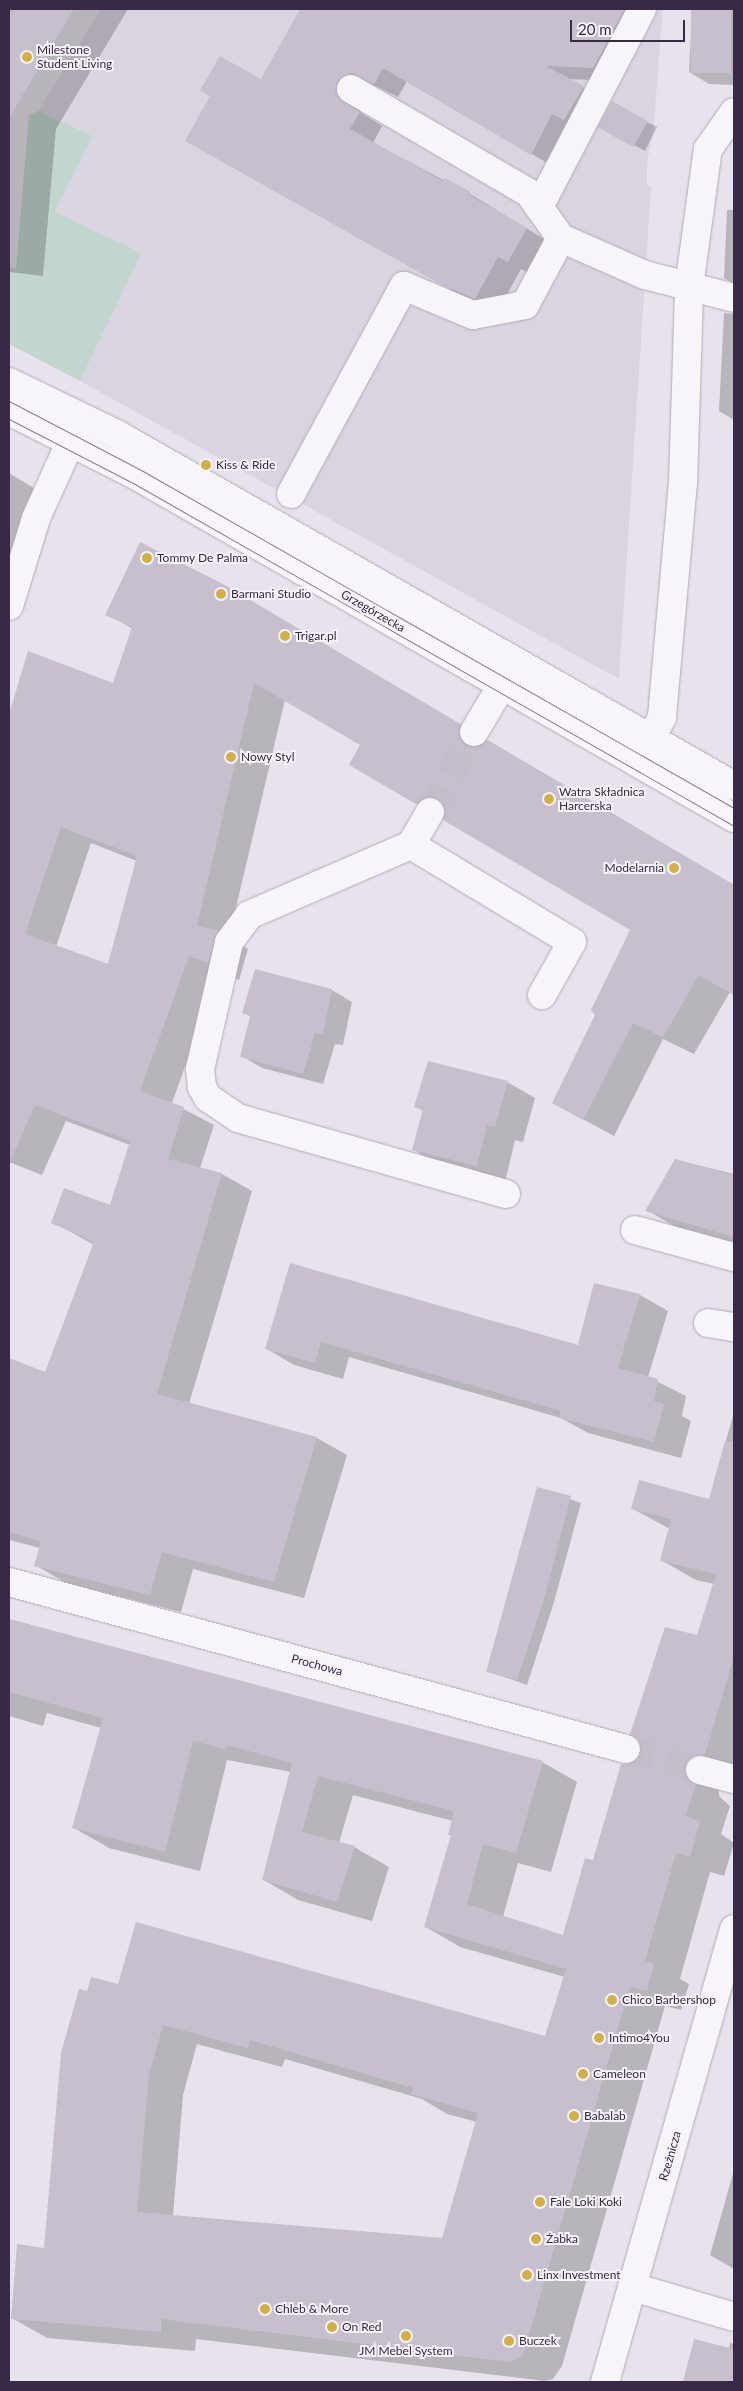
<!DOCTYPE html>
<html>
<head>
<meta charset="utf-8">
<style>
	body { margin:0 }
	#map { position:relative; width:743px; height:2391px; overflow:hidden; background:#e7e2eb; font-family:Lato,sans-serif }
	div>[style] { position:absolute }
	.built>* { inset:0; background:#dad4e0 }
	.green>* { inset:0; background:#c3d5cf }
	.shadow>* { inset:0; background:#0003 }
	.building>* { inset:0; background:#c7bfce; transform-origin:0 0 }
	.minor-tunnel>* { height:28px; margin-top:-14px; transform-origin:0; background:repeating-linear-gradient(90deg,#c4bdca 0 28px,transparent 0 42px) }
	.roads { filter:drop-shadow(0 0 1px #b2aab9) drop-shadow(0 0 1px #b2aab9) }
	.minor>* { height:28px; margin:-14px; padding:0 14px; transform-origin:14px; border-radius:14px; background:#f7f5f9 }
	.tram>* { height:1px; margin:-0.5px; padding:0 0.5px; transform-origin:0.5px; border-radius:0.5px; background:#897b95 }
	.dots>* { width:14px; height:14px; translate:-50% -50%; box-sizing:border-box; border:2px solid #f5f2f8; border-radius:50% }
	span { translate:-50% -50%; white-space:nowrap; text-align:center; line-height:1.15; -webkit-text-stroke:4px #f5f2f8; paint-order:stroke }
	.poi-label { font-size:12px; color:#382944 }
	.left { translate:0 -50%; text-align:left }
	.right { translate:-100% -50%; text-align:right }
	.street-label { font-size:12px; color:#382944 }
	.frame { position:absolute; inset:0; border:10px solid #382944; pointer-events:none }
	.scale { position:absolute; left:570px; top:20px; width:115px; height:22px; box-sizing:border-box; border:2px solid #382944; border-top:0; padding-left:6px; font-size:15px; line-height:18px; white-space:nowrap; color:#382944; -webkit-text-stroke:4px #f5f2f8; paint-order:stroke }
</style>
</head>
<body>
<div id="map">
	<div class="built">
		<i style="clip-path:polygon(101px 9px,663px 9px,654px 122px,647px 164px,647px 185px,651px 186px,619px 679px,80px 381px,142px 253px,55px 212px,93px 136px,38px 111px)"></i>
	</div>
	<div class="green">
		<i style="clip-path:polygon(38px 111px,93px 136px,55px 212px,142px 253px,80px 381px,9px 344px,9px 267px,16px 268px,29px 115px)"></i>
	</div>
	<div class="shadow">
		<i style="clip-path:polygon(9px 9px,128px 9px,56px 129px,43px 276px,9px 272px)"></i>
		<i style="clip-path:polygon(301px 9px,643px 9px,616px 81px,567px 79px,606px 101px,554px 167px,407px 81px,398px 97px,376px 86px,360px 95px,360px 112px,382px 126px,373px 143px,470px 194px,549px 242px,532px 275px,521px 269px,498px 311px,466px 298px,210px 154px,261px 80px)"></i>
		<i style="clip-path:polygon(692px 9px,734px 9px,734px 85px,709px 84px,689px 72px)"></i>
		<i style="clip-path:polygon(647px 122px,657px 127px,645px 151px,610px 132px)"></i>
		<i style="clip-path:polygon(727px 210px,734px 210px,734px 284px,724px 278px)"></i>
		<i style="clip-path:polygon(724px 313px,734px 314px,734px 420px,719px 411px)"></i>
		<i style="clip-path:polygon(9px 473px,39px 491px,9px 567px)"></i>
		<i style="clip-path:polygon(evenodd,256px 604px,734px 885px,734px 994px,730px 992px,694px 1054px,663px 1039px,614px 1136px,553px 1103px,597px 1015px,632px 930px,351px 765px,361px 745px,285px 700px,229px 937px,248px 949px,239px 980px,219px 972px,172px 1103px,214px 1125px,200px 1168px,222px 1174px,252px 1191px,189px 1404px,317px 1438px,347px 1455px,304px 1598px,193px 1569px,181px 1612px,66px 1583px,35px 1565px,40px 1548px,9px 1540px,9px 1460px,118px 1490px,129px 1457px,9px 1411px,9px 1360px,46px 1374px,94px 1245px,53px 1222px,111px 1206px,130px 1145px,66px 1121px,42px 1175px,9px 1162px,9px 718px,29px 652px,113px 685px,133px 629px,107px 614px,256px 604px,91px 843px,137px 861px,108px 966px,56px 947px,91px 843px)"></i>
		<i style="clip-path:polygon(256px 970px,332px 990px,352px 1002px,343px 1045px,335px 1044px,323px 1084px,262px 1068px,242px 1056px,251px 1017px)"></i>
		<i style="clip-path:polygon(507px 1082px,535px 1098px,523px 1142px,515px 1140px,505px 1182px,442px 1166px,414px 1150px,424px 1111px,416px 1107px)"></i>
		<i style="clip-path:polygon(676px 1160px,734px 1174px,734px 1245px,677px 1228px,647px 1210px)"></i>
		<i style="clip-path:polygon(291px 1264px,579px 1347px,595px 1285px,640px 1295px,668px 1311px,648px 1377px,686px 1396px,682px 1416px,691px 1421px,681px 1458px,588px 1433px,561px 1418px,349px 1357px,343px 1379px,294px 1365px,267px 1349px)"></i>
		<i style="clip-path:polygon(evenodd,734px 1412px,734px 1774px,719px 1786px,719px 1796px,730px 1806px,721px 1834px,734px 1843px,724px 1876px,710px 1872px,680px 1979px,689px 1984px,681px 2010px,665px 2006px,562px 2366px,553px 2379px,545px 2381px,196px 2339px,195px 2351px,47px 2338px,12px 2318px,45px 2249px,88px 1993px,118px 1986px,546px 2038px,565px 1977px,460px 1947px,426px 1927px,452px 1836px,453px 1821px,353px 1795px,339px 1843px,354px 1847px,389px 1867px,372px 1921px,298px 1900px,264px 1880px,291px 1772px,227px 1760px,200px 1871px,109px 1848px,74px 1828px,101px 1728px,47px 1713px,43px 1726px,9px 1716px,9px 1619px,542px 1762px,577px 1782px,551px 1872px,518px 1863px,503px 1917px,564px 1936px,631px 1765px,642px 1754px,697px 1637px,714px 1584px,696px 1580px,661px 1560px,670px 1529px,633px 1509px,709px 1501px,734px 1412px,197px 2044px,282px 2067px,285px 2059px,422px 2099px,447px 2114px,477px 2122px,443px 2239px,173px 2216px,183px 2095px,197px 2044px)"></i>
		<i style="clip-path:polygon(538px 1488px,581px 1503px,554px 1602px,527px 1685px,487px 1671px)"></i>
		<i style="clip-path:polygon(734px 2170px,734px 2269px,710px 2255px)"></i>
		<i style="clip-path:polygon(695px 2340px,729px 2349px,730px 2343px,734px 2344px,734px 2382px,685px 2382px)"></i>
	</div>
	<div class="building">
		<i style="clip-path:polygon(9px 9px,74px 9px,9px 118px)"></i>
		<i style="clip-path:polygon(300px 9px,625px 9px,593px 68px,546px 66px,584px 86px,564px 120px,552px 114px,531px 155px,383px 68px,374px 85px,352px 73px,337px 82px,338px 97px,360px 112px,350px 129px,443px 181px,445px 178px,471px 192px,469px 195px,527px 228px,508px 262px,498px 257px,475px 299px,442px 285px,185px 141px,210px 96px,200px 90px,220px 56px,261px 79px)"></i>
		<i style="left:691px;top:9px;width:40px;height:64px"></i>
		<i style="left:612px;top:101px;width:41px;height:30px;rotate:29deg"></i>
		<i style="clip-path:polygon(evenodd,140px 542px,225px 585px,460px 724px,460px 739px,466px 746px,481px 746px,487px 740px,734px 885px,734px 995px,699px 975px,663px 1037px,633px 1023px,583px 1120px,552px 1103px,595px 1015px,591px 1010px,630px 930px,443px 820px,446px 812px,438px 799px,430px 796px,416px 804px,349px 765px,360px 745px,254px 683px,197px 926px,218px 930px,208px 963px,189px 956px,140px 1091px,184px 1107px,168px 1159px,222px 1173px,157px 1394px,317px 1437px,274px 1582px,162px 1552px,150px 1595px,34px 1566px,41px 1541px,9px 1532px,9px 1358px,45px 1372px,94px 1242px,51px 1223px,64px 1188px,110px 1205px,130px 1141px,35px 1105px,9px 1164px,9px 714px,28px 651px,113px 683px,132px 627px,105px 615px,140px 542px,61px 827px,137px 856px,108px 964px,25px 934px,61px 827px)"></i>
		<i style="clip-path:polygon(255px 969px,332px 989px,323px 1034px,315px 1033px,303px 1074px,240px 1057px,250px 1016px,242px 1013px)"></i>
		<i style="clip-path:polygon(428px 1061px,508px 1081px,495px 1127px,487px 1125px,477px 1166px,412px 1150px,423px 1109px,414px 1107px)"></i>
		<i style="clip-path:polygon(675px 1159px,734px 1175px,734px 1237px,645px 1211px)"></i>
		<i style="clip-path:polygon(290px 1263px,578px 1345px,594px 1283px,640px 1294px,618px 1368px,658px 1379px,654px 1401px,664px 1404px,654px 1442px,559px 1418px,561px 1411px,321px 1342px,315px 1363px,265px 1349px)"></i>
		<i style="clip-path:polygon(evenodd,725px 1441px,734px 1442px,734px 1656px,705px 1755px,695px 1755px,685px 1766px,685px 1775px,696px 1785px,685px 1816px,700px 1821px,690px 1857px,676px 1853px,645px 1961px,654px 1963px,647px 1991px,630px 1987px,523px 2355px,510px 2362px,161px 2319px,161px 2332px,11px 2319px,17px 2244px,44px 2248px,61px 2053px,79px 1989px,87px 1991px,91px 1977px,118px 1984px,136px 1922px,545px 2036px,566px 1969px,424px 1927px,451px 1835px,448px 1835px,454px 1811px,318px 1776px,302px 1832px,355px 1846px,337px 1902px,262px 1880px,292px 1763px,227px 1745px,225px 1749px,193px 1741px,165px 1852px,72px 1828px,103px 1718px,9px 1692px,9px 1619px,543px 1761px,516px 1853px,483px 1844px,467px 1904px,563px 1935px,585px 1858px,593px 1860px,621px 1764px,630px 1764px,641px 1754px,641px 1745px,630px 1734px,665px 1627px,697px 1635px,716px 1574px,660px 1561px,671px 1519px,631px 1509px,639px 1480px,709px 1499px,725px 1441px,163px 2025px,248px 2048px,250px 2040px,413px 2088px,411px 2094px,478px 2113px,442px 2238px,137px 2212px,149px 2075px,163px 2025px)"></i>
		<i style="clip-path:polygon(537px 1487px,571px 1496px,545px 1596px,517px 1680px,486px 1672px)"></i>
		<i style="clip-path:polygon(694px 2339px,734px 2349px,734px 2382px,683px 2382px)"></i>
	</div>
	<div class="minor-tunnel">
		<i style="left:430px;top:812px;width:91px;rotate:-61.2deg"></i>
		<i style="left:626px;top:1749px;width:77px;rotate:15.8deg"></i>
	</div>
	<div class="roads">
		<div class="minor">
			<i style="left:351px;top:89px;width:206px;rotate:30.3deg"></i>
			<i style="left:529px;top:193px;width:55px;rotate:54.6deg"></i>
			<i style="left:561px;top:238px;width:92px;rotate:23.8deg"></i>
			<i style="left:645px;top:275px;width:92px;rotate:14.5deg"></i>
			<i style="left:539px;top:207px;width:223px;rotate:-62.5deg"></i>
			<i style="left:9px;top:382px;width:121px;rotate:25.9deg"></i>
			<i style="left:118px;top:435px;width:709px;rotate:29.67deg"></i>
			<i style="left:9px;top:411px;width:144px;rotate:26.9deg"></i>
			<i style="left:137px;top:476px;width:688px;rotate:29.81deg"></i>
			<i style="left:291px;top:494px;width:237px;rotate:-61.5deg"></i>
			<i style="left:404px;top:286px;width:75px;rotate:22.8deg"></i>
			<i style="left:473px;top:315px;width:53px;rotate:-10.9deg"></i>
			<i style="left:525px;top:305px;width:76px;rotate:-61.8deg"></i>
			<i style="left:9px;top:606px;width:92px;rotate:-72.9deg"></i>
			<i style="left:36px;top:518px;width:85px;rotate:-65.6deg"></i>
			<i style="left:474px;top:732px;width:55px;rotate:-59.2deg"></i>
			<i style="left:651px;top:738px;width:24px;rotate:-62deg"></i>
			<i style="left:662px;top:717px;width:235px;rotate:-84.9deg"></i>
			<i style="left:683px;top:483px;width:196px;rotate:-88.2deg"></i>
			<i style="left:689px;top:287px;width:139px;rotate:-82.2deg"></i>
			<i style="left:708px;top:149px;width:45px;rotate:-54.9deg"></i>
			<i style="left:411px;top:845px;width:38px;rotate:-60deg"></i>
			<i style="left:506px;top:1194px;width:279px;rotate:-164.2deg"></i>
			<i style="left:238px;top:1118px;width:36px;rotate:-146deg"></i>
			<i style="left:208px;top:1098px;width:13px;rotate:-119deg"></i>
			<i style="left:202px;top:1087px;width:18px;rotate:-96deg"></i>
			<i style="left:200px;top:1069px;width:130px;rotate:-77.1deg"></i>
			<i style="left:229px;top:942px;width:34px;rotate:-53deg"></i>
			<i style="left:249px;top:915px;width:176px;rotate:-23.4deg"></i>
			<i style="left:411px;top:845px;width:188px;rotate:31.1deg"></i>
			<i style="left:572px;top:942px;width:61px;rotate:119.5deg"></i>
			<i style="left:635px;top:1230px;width:103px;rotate:15.3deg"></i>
			<i style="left:708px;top:1323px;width:26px;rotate:9deg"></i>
			<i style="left:9px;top:1582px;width:639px;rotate:15.15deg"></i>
			<i style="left:700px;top:1770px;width:35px;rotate:15deg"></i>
			<i style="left:633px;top:2287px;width:105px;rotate:16.5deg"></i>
			<i style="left:605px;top:2382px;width:471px;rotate:-74.1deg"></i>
		</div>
	</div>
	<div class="tram">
		<i style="left:9px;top:401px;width:149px;rotate:27.6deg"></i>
		<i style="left:141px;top:470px;width:683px;rotate:29.68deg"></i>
		<i style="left:9px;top:419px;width:140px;rotate:27.3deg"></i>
		<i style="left:133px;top:483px;width:692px;rotate:29.71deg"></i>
	</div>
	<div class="dots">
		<i style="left:27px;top:57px;background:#d3b044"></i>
		<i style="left:206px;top:465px;background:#d3b044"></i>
		<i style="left:147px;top:558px;background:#d3b044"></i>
		<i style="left:221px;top:594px;background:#d3b044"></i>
		<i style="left:285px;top:636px;background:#d3b044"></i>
		<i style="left:231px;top:757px;background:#d3b044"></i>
		<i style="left:549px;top:799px;background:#d3b044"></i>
		<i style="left:674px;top:868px;background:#d3b044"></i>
		<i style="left:612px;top:2000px;background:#d3b044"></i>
		<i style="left:599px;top:2038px;background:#d3b044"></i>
		<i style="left:583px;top:2074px;background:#d3b044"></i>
		<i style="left:574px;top:2116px;background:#d3b044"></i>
		<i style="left:540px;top:2202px;background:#d3b044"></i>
		<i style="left:536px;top:2239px;background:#d3b044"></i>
		<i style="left:527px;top:2275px;background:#d3b044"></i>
		<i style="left:265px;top:2309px;background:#d3b044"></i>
		<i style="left:332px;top:2327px;background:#d3b044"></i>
		<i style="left:406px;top:2336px;background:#d3b044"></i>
		<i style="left:509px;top:2341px;background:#d3b044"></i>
	</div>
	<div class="poi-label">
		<span class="left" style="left:37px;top:57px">Milestone<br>Student Living</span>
		<span class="left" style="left:216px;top:465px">Kiss &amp; Ride</span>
		<span class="left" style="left:157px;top:558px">Tommy De Palma</span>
		<span class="left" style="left:231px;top:594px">Barmani Studio</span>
		<span class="left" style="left:295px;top:636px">Trigar.pl</span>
		<span class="left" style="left:241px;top:757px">Nowy Styl</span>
		<span class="left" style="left:559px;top:799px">Watra Składnica<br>Harcerska</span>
		<span class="right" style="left:664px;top:868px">Modelarnia</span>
		<span class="left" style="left:622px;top:2000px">Chico Barbershop</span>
		<span class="left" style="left:609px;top:2038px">Intimo4You</span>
		<span class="left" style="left:593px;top:2074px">Cameleon</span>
		<span class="left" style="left:584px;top:2116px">Babalab</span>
		<span class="left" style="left:550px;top:2202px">Fale Loki Koki</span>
		<span class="left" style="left:546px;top:2239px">Żabka</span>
		<span class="left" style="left:537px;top:2275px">Linx Investment</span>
		<span class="left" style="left:275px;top:2309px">Chleb &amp; More</span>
		<span class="left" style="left:342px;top:2327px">On Red</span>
		<span class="left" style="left:519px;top:2341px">Buczek</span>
		<span style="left:406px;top:2351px">JM Mebel System</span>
	</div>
	<div class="street-label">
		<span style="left:373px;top:611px;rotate:30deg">Grzegórzecka</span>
		<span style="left:317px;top:1665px;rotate:15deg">Prochowa</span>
		<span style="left:670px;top:2156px;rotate:-74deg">Rzeźnicza</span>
	</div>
	<div class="frame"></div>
	<div class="scale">20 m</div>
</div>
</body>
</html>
